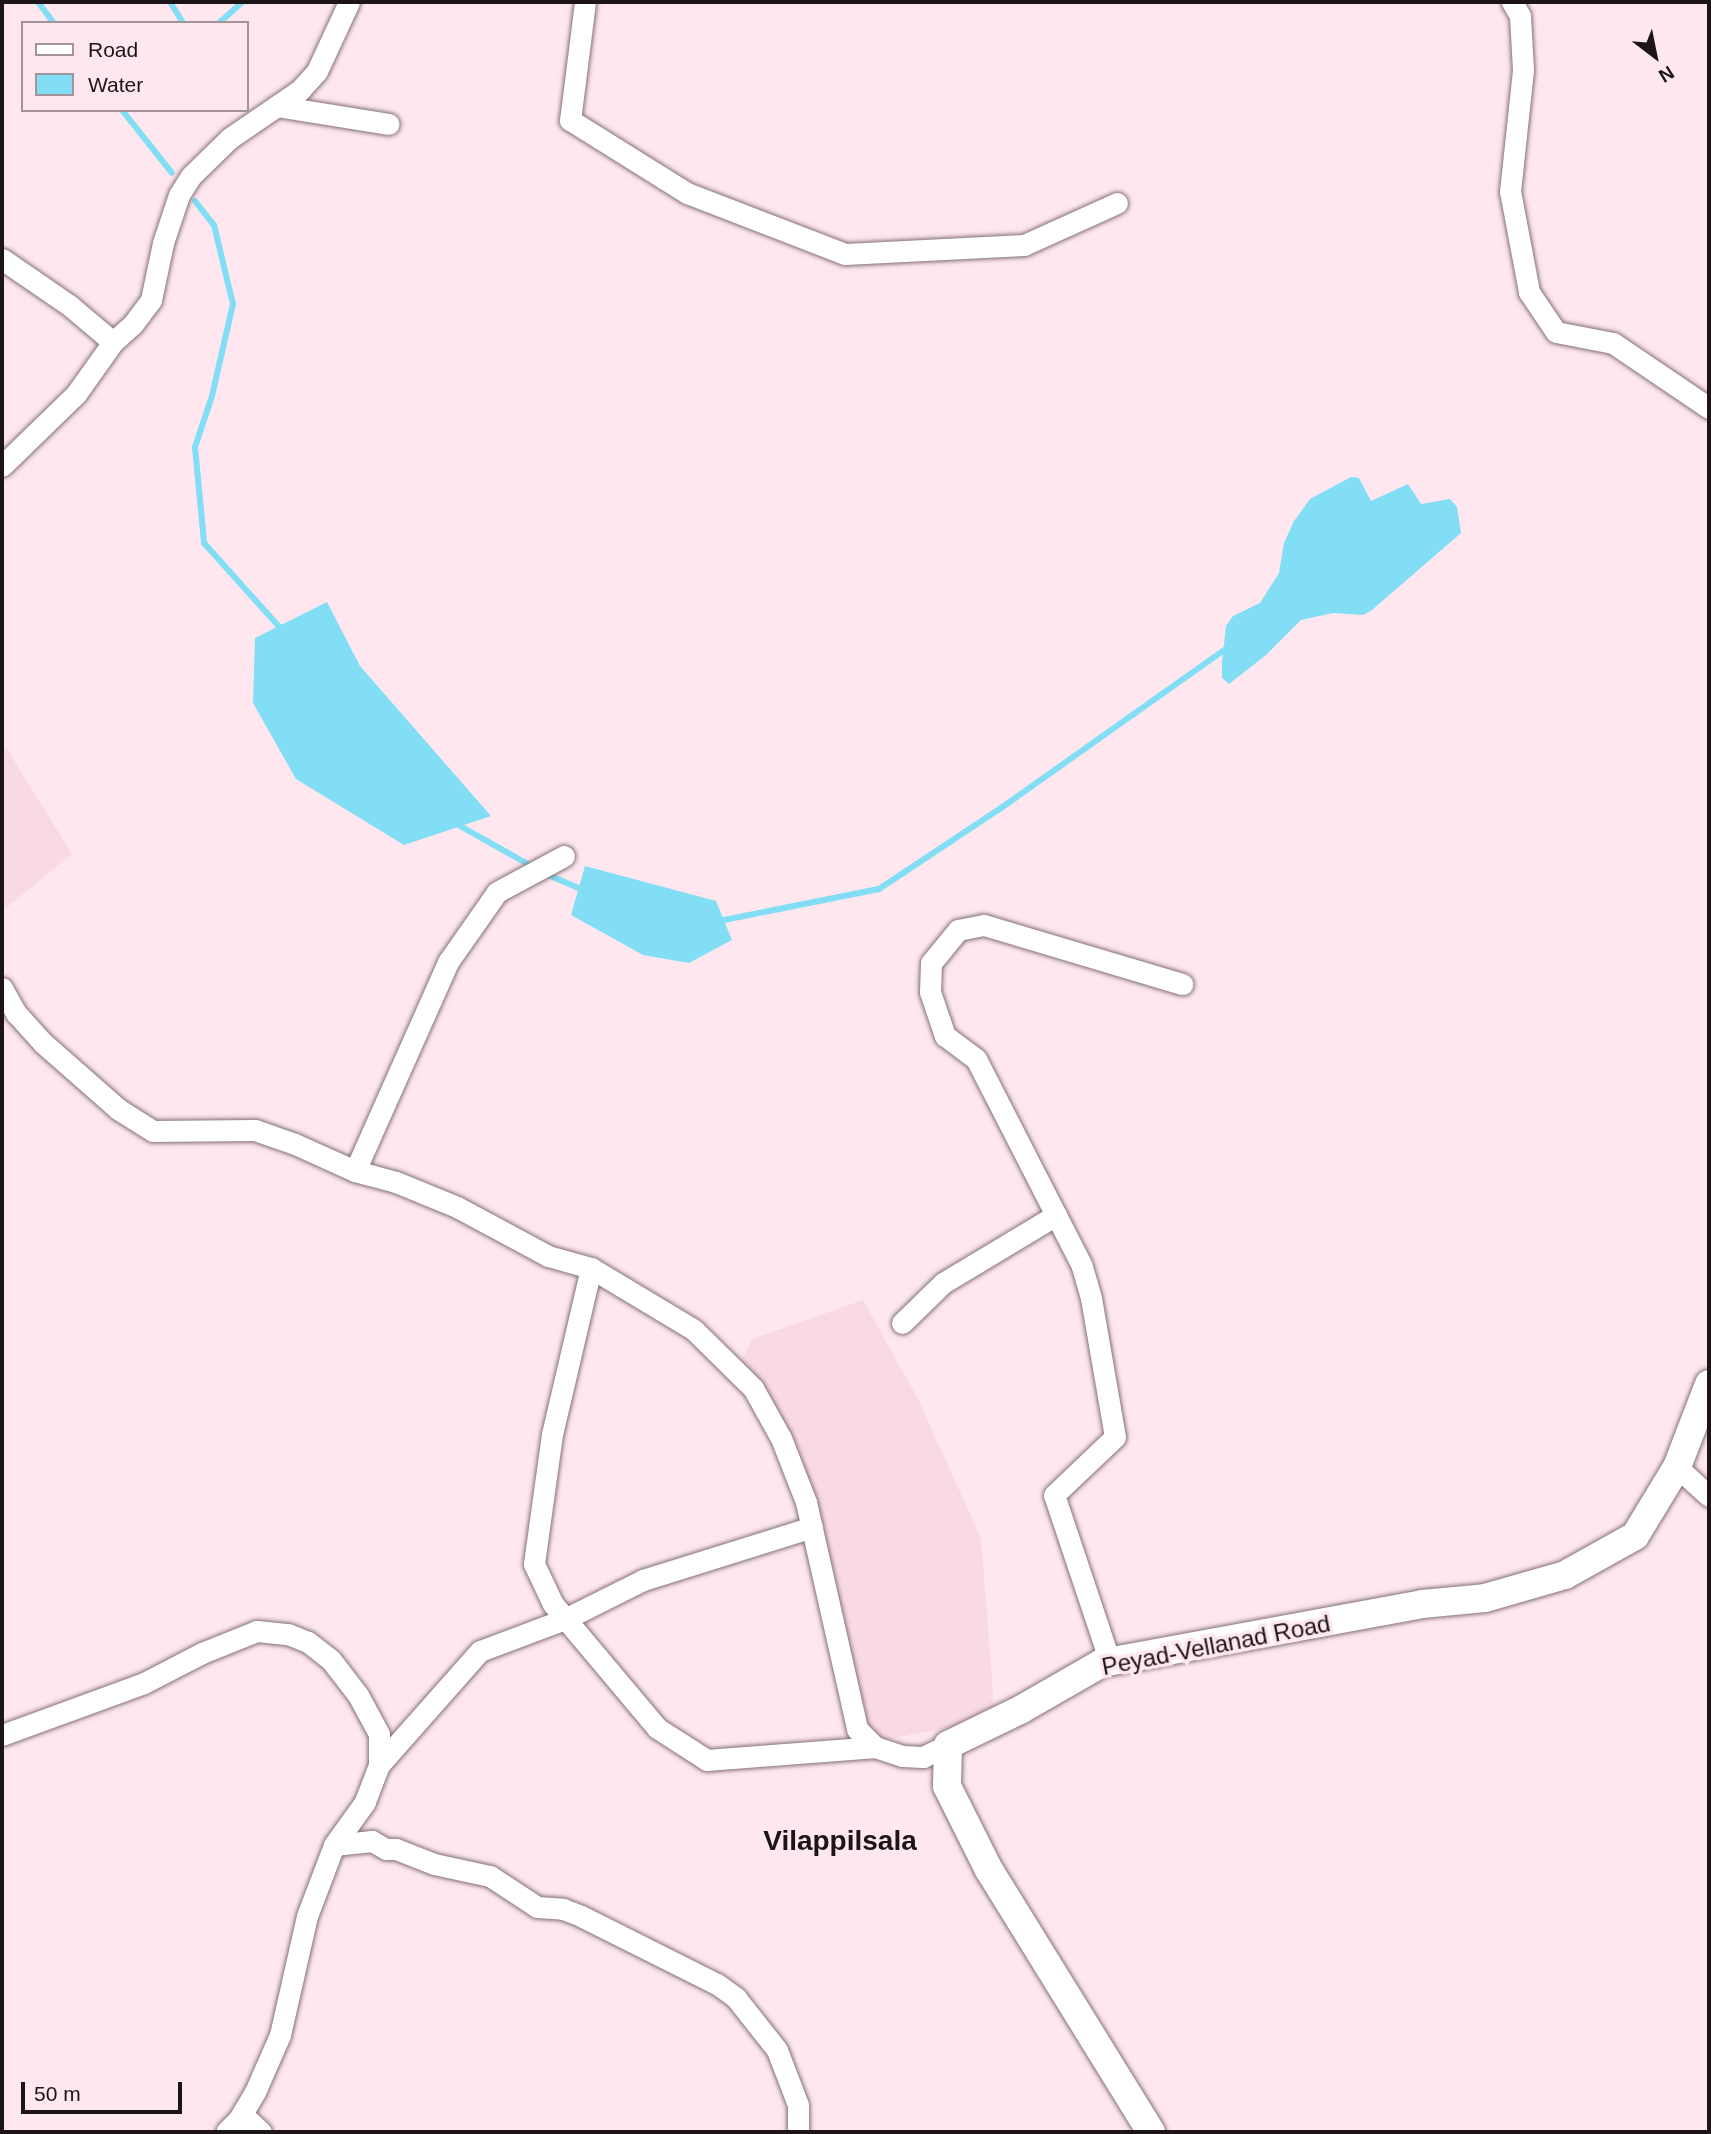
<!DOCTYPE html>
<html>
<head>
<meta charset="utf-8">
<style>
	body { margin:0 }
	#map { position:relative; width:1711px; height:2134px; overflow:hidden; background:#fee7ee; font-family:Helvetica,sans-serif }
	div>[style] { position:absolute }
	.built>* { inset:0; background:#f9dae4 }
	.water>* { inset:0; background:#81def5 }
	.stream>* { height:6px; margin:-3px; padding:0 3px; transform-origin:3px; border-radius:3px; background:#81def5 }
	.roads { filter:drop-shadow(0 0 2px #847177) drop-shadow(0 0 2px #847177) }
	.minor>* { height:21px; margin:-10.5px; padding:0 10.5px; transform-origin:10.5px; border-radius:10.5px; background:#fff }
	.major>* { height:28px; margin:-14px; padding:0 14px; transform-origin:14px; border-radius:14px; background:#fff }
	span { translate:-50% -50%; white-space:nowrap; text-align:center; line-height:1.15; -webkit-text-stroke:7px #fee7ee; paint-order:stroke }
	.street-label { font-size:24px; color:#1c1417 }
	.quarter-label { font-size:28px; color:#1c1417; font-weight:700 }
	.frame { position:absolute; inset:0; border:4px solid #1c1417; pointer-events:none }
	.legend { position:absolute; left:21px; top:21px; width:228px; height:91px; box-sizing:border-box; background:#fee7ee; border:2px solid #a49398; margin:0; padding:9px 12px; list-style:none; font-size:21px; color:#1c1417 }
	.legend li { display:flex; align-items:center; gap:14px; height:35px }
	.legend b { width:35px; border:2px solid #a49398 }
	.north { position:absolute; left:1620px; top:21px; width:70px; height:70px; -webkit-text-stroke:5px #fee7ee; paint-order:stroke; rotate:148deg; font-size:19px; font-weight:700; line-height:28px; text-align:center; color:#1c1417 }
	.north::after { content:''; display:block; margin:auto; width:24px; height:32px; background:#1c1417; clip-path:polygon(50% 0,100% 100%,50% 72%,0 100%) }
	.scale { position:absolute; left:21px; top:2082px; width:161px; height:32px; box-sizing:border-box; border:4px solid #1c1417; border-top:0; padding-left:9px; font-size:21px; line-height:24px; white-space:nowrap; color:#1c1417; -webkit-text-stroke:5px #fee7ee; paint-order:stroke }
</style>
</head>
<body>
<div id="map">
	<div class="built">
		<i style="clip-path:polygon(2px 747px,7px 749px,72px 854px,2px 911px)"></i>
		<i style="clip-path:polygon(863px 1300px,917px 1397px,981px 1538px,995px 1719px,878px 1741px,864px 1727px,771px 1405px,741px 1361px,752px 1339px)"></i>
	</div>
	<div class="water">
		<i style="clip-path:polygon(1351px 477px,1359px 478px,1371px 501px,1408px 484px,1421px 504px,1450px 499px,1457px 507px,1461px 533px,1372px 610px,1363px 615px,1333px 613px,1301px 620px,1266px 655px,1229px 684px,1222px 678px,1222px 662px,1226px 626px,1233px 616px,1260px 603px,1279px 573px,1284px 543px,1294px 521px,1310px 499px)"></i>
		<i style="clip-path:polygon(327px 602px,360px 666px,491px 816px,404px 845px,296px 779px,253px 703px,255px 638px)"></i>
		<i style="clip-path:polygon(585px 866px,716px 901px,732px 940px,689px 963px,643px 955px,571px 915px)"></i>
	</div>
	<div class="stream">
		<i style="left:38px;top:2px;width:26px;rotate:53deg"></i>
		<i style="left:170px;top:2px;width:25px;rotate:58deg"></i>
		<i style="left:219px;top:23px;width:31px;rotate:-42deg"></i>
		<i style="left:122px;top:110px;width:80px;rotate:51.6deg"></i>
		<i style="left:195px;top:201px;width:31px;rotate:52deg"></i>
		<i style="left:214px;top:225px;width:81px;rotate:76.5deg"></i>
		<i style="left:233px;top:304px;width:94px;rotate:102.9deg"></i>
		<i style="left:212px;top:396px;width:54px;rotate:108.4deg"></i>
		<i style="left:195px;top:447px;width:96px;rotate:84.6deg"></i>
		<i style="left:204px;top:543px;width:118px;rotate:48.1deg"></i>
		<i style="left:453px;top:822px;width:94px;rotate:29.3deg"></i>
		<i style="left:544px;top:873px;width:45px;rotate:23.7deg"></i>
		<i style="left:716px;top:919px;width:8px;rotate:7deg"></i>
		<i style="left:724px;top:920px;width:158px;rotate:-11.3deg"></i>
		<i style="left:879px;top:889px;width:146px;rotate:-33.6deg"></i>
		<i style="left:1001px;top:808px;width:278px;rotate:-35.3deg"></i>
	</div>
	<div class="roads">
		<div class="minor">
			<i style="left:585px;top:2px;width:119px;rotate:97.2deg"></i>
			<i style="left:570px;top:120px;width:138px;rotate:32deg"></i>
			<i style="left:687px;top:193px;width:169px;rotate:21.1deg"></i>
			<i style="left:845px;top:254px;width:179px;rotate:-2.9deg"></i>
			<i style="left:1024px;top:245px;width:102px;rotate:-24.3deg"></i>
			<i style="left:1512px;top:2px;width:16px;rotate:60deg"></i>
			<i style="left:1520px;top:16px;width:54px;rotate:86.8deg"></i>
			<i style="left:1523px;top:70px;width:122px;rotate:96.1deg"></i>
			<i style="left:1510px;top:191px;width:103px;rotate:79.3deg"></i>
			<i style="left:1529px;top:292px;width:48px;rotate:56deg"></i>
			<i style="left:1556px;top:332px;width:58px;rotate:10.9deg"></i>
			<i style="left:1613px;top:343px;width:116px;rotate:34.1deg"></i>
			<i style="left:277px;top:106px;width:113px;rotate:9.1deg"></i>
			<i style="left:2px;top:259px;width:81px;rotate:34.5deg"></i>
			<i style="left:69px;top:305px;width:57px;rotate:40.1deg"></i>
			<i style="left:113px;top:342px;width:64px;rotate:125.4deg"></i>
			<i style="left:76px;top:394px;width:103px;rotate:135.8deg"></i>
			<i style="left:113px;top:342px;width:27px;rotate:-42deg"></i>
			<i style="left:133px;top:324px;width:30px;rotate:-53deg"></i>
			<i style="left:151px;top:300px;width:58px;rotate:-78.1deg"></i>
			<i style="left:163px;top:243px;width:51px;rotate:-71.6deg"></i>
			<i style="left:179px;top:195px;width:22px;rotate:-58deg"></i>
			<i style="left:191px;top:176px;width:54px;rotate:-44.3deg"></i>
			<i style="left:230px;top:138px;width:85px;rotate:-34.4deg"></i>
			<i style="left:300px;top:90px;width:25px;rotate:-48deg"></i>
			<i style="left:317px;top:71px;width:76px;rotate:-65.1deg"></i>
			<i style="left:2px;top:988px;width:29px;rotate:61deg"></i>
			<i style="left:16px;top:1013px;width:40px;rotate:48deg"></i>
			<i style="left:43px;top:1043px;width:100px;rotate:41.3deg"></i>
			<i style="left:118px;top:1109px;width:41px;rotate:32.2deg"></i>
			<i style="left:153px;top:1131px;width:102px;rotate:-0.6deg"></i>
			<i style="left:255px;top:1130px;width:42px;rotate:19.3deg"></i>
			<i style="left:295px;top:1144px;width:66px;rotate:24.2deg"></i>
			<i style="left:355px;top:1171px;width:42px;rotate:15deg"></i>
			<i style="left:396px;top:1182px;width:66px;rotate:22.3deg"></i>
			<i style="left:457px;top:1207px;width:103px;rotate:28.3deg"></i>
			<i style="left:548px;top:1256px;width:45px;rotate:15.6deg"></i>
			<i style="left:591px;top:1268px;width:120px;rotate:31deg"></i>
			<i style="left:694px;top:1330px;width:83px;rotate:44.5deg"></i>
			<i style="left:753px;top:1388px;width:57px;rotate:60.8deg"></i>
			<i style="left:781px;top:1438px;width:69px;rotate:68.7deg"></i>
			<i style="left:806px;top:1502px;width:233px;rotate:77.3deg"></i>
			<i style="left:857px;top:1729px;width:25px;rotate:45deg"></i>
			<i style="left:875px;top:1747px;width:28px;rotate:18deg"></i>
			<i style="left:902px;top:1756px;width:21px;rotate:3deg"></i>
			<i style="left:923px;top:1757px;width:28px;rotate:-26deg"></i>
			<i style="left:355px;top:1171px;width:229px;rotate:-66deg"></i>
			<i style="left:448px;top:962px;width:85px;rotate:-55deg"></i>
			<i style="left:497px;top:892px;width:76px;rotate:-28.2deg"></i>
			<i style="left:591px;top:1268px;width:171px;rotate:103.2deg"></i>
			<i style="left:552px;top:1434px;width:131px;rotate:97.9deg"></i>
			<i style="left:534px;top:1564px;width:44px;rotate:64.6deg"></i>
			<i style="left:553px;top:1604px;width:162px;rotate:50deg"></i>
			<i style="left:657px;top:1728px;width:59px;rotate:32.6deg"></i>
			<i style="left:707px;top:1760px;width:169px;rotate:-4.4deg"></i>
			<i style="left:902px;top:1323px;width:57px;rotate:-44.3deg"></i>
			<i style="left:943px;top:1283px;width:132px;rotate:-31deg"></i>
			<i style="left:1677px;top:1467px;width:43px;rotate:42.2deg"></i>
			<i style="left:1110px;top:1662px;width:176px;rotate:-108.5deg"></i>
			<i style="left:1054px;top:1495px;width:84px;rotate:-43.6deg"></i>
			<i style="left:1115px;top:1437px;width:141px;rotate:-99.8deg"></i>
			<i style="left:1091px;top:1298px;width:35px;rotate:-106deg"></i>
			<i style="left:1081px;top:1264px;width:230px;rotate:-117.1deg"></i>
			<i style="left:976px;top:1059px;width:39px;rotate:-143deg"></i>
			<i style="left:945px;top:1036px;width:46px;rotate:-108.8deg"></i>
			<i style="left:930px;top:992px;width:29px;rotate:-88deg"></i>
			<i style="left:931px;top:963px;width:43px;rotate:-50.7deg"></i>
			<i style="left:958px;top:930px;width:26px;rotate:-11deg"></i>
			<i style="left:984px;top:925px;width:207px;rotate:16.6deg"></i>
			<i style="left:2px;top:1735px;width:151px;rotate:-20.1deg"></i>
			<i style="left:144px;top:1683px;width:65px;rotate:-27.3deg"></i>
			<i style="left:202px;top:1653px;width:59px;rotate:-21.8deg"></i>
			<i style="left:257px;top:1631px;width:31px;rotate:6deg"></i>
			<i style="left:288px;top:1634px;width:22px;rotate:22deg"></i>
			<i style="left:308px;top:1642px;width:29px;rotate:38deg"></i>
			<i style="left:331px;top:1660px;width:44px;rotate:52.4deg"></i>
			<i style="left:358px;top:1695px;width:44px;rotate:61.7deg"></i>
			<i style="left:379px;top:1734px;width:31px;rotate:90deg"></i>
			<i style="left:379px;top:1765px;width:40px;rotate:111deg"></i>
			<i style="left:365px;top:1802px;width:53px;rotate:125.8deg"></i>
			<i style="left:334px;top:1845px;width:76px;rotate:110.8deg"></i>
			<i style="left:307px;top:1916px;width:122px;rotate:102.8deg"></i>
			<i style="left:280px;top:2035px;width:62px;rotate:113.7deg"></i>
			<i style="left:255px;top:2092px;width:31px;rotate:121deg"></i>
			<i style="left:239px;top:2119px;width:18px;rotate:135deg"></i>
			<i style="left:379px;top:1765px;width:152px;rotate:-48.5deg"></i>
			<i style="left:480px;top:1651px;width:91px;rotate:-20.6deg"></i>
			<i style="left:565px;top:1619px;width:87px;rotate:-26.6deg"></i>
			<i style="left:643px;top:1580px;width:177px;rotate:-17.4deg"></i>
			<i style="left:334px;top:1845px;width:38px;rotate:-6deg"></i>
			<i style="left:372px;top:1841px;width:16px;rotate:30deg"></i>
			<i style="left:386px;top:1849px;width:10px"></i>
			<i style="left:396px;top:1849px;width:41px;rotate:21.5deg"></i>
			<i style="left:434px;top:1864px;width:57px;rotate:12.1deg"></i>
			<i style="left:490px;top:1876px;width:56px;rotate:33.4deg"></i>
			<i style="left:537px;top:1907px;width:26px;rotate:4deg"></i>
			<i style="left:563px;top:1909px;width:19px;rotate:21deg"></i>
			<i style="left:581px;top:1916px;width:152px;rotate:26.6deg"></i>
			<i style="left:717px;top:1984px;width:24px;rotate:36deg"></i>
			<i style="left:736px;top:1998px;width:66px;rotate:51.7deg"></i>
			<i style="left:777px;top:2050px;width:59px;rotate:69.1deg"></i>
			<i style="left:798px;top:2105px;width:27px;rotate:90deg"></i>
			<i style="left:248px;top:2120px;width:18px;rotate:43deg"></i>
		</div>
		<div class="major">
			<i style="left:1151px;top:2132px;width:308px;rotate:-121.7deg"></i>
			<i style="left:989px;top:1870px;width:94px;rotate:-116.6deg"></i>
			<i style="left:947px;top:1786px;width:41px;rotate:-88.6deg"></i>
			<i style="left:948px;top:1745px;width:82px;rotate:-25.9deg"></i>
			<i style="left:1022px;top:1709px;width:92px;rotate:-29.9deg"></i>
			<i style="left:1102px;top:1663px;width:325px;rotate:-10.4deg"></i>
			<i style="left:1422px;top:1604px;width:63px;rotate:-5.4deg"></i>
			<i style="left:1485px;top:1598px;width:83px;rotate:-16deg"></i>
			<i style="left:1565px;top:1575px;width:80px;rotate:-29.1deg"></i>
			<i style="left:1635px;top:1536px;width:81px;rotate:-58.7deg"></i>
			<i style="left:1677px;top:1467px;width:89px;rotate:-68.9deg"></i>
		</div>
	</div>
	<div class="street-label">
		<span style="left:1216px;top:1645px;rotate:-11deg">Peyad-Vellanad Road</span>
	</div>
	<div class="quarter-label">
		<span style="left:840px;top:1841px">Vilappilsala</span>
	</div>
	<div class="frame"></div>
	<ul class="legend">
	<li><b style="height:9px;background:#fff"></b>Road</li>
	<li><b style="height:19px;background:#81def5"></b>Water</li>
	</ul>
	<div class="north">N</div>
	<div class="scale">50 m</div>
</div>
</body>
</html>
